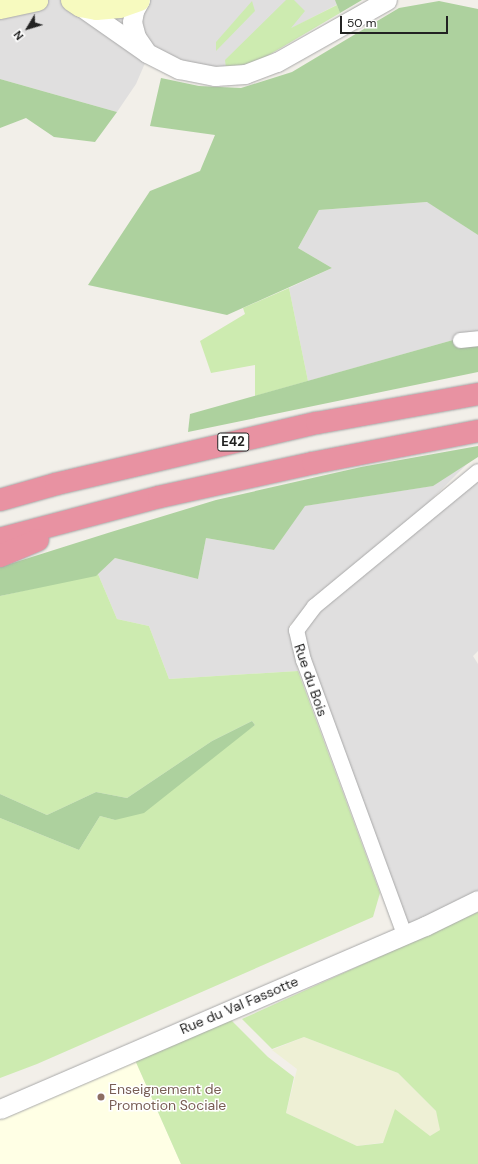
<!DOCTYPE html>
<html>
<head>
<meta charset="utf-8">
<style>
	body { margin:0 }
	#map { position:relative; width:478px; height:1164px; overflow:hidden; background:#f2efe9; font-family:"DM Sans",sans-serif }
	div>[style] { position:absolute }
	.residential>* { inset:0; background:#e0dfdf }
	.education>* { inset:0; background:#ffffe5 }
	.farmland>* { inset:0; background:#eef0d5 }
	.grass>* { inset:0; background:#cdebb0 }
	.forest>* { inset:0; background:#add19e }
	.roads { filter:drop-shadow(0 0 1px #a9a9a9) drop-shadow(0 0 1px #a9a9a9) }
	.minor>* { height:15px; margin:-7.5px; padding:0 7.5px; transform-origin:7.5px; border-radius:7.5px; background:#fff }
	.tertiary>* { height:19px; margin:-9.5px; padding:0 9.5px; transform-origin:9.5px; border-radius:9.5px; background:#fff }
	.secondary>* { height:21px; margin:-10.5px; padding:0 10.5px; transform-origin:10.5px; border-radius:10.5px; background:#f7fabf }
	.motorway>* { height:22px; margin:-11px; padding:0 11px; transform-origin:11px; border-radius:11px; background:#e892a2 }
	.dots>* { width:11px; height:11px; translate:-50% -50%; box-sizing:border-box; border:2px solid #fff; border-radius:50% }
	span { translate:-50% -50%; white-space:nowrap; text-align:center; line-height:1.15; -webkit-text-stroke:3px #fff; paint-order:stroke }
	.shield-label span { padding:1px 3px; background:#fff; border:1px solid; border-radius:3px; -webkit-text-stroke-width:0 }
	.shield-label { font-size:13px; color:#222; font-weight:700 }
	.street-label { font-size:14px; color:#222 }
	.education-label { font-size:14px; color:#785e54 }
	.left { translate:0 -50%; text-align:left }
	.north { position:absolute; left:8px; top:8px; width:40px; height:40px; -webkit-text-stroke:3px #fff; paint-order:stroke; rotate:232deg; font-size:11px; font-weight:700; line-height:16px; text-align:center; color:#222 }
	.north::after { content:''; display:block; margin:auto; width:14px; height:18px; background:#222; clip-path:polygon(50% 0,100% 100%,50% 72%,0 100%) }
	.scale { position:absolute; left:340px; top:16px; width:108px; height:18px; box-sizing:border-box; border:2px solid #222; border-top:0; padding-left:5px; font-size:12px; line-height:14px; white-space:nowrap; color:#222; -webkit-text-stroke:3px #fff; paint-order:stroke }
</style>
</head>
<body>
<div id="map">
	<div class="residential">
		<i style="clip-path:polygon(0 0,346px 0,284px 32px,255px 65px,199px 67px,152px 47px,136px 84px,117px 112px,0 79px)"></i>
		<i style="clip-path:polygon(428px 202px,478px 235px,478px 333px,308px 381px,289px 288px,332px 268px,298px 248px,319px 210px)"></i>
		<i style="clip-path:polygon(469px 462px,402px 529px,289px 625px,298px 671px,169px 679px,149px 626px,117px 619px,98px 574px,115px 558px,198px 579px,206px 538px,274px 550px,304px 506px,432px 486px)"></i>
		<i style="clip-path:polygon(478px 476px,478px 651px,473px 656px,478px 664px,478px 892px,405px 925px,299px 641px,303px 622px)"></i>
	</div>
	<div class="education">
		<i style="clip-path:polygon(135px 1060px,181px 1164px,0 1164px,0 1118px)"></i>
	</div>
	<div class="farmland">
		<i style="clip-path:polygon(304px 1037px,398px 1073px,436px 1111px,441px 1130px,430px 1136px,357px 1146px,286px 1113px,297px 1069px,272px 1050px)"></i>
	</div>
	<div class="grass">
		<i style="clip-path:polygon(286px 0,294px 0,305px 11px,291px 28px,337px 5px,340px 13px,257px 62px,226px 68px,225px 60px)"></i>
		<i style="clip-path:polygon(252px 1px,255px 11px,216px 51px,216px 42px)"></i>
		<i style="clip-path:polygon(289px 288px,308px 381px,255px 396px,255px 365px,211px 373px,200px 341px,245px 314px,243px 308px)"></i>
		<i style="clip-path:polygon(98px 574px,117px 619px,149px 626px,169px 679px,298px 671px,380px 893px,373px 917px,37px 1064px,0 1078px,0 818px,79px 850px,100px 816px,115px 820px,255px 725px,252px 721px,212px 741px,127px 798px,96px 792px,47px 815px,0 794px,0 596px)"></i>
		<i style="clip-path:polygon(478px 912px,478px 1164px,181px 1164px,135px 1060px,231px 1020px,268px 1057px,294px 1077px,286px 1113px,357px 1146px,383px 1143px,395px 1109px,430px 1136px,440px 1130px,436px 1111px,398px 1073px,304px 1037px,272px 1049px,242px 1019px)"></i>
	</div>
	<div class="forest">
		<i style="clip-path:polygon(335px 0,362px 0,340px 13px)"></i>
		<i style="clip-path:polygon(439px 1px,478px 9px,478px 235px,427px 202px,319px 210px,298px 248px,332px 268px,227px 315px,88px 285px,150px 191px,200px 171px,215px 135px,150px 126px,161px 78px,199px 86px,241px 88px,292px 72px,399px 8px)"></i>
		<i style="clip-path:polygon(0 79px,46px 92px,117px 112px,95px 142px,54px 137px,26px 118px,0 128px)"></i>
		<i style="clip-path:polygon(478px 333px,478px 372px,188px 432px,190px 414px)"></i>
		<i style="clip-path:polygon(478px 446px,478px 457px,433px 486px,305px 506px,274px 550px,206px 538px,198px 579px,115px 558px,96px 576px,0 596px,0 567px,111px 532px,216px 500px,361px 467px)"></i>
		<i style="clip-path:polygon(252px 721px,255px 725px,144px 813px,115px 820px,100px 816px,79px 850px,0 818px,0 794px,47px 815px,96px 792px,127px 798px,212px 741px)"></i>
	</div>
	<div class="roads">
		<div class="minor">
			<i style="left:460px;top:340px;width:18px;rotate:-6deg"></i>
			<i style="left:404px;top:934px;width:292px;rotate:-110.2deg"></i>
			<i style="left:303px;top:660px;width:31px;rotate:-103deg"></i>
			<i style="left:296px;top:630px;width:30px;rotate:-53deg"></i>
			<i style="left:314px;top:606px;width:212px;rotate:-39.5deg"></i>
		</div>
		<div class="tertiary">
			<i style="left:140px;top:0;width:13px;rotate:119deg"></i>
			<i style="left:134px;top:11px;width:11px;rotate:100deg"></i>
			<i style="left:132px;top:22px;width:16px;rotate:75deg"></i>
			<i style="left:136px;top:37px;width:16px;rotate:55deg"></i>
			<i style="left:80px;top:6px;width:82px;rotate:35deg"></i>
			<i style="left:147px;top:53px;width:36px;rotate:27deg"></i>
			<i style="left:179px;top:69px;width:37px;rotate:11deg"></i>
			<i style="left:215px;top:76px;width:30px;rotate:-4deg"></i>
			<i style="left:245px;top:74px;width:34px;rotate:-21deg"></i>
			<i style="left:277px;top:62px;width:126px;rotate:-29.4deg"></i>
			<i style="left:0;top:1109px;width:463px;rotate:-23.3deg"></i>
			<i style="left:425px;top:926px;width:59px;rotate:-26.1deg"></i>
		</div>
		<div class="secondary">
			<i style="left:71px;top:0;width:11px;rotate:34deg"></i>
			<i style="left:80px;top:6px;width:16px;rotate:11deg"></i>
			<i style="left:96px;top:9px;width:23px;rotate:-5deg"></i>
			<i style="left:119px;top:7px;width:21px;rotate:-19deg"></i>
			<i style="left:0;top:8px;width:38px;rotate:-12deg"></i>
		</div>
		<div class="motorway">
			<i style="left:0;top:500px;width:58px;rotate:-15.9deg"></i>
			<i style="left:56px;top:484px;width:268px;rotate:-13.2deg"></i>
			<i style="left:317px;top:423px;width:164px;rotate:-10.2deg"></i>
			<i style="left:0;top:539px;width:164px;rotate:-14.8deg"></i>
			<i style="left:159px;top:497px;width:158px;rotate:-12.4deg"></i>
			<i style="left:313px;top:463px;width:168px;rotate:-11deg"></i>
			<i style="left:0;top:556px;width:41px;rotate:-22.8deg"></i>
		</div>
	</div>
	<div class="dots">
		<i style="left:101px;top:1097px;background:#8d6e63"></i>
	</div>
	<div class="shield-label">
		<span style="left:233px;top:442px">E42</span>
	</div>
	<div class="street-label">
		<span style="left:311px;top:680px;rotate:71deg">Rue du Bois</span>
		<span style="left:239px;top:1005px;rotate:-23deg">Rue du Val Fassotte</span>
	</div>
	<div class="education-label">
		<span class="left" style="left:109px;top:1097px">Enseignement de<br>Promotion Sociale</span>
	</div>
	<div class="north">N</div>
	<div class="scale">50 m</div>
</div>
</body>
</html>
